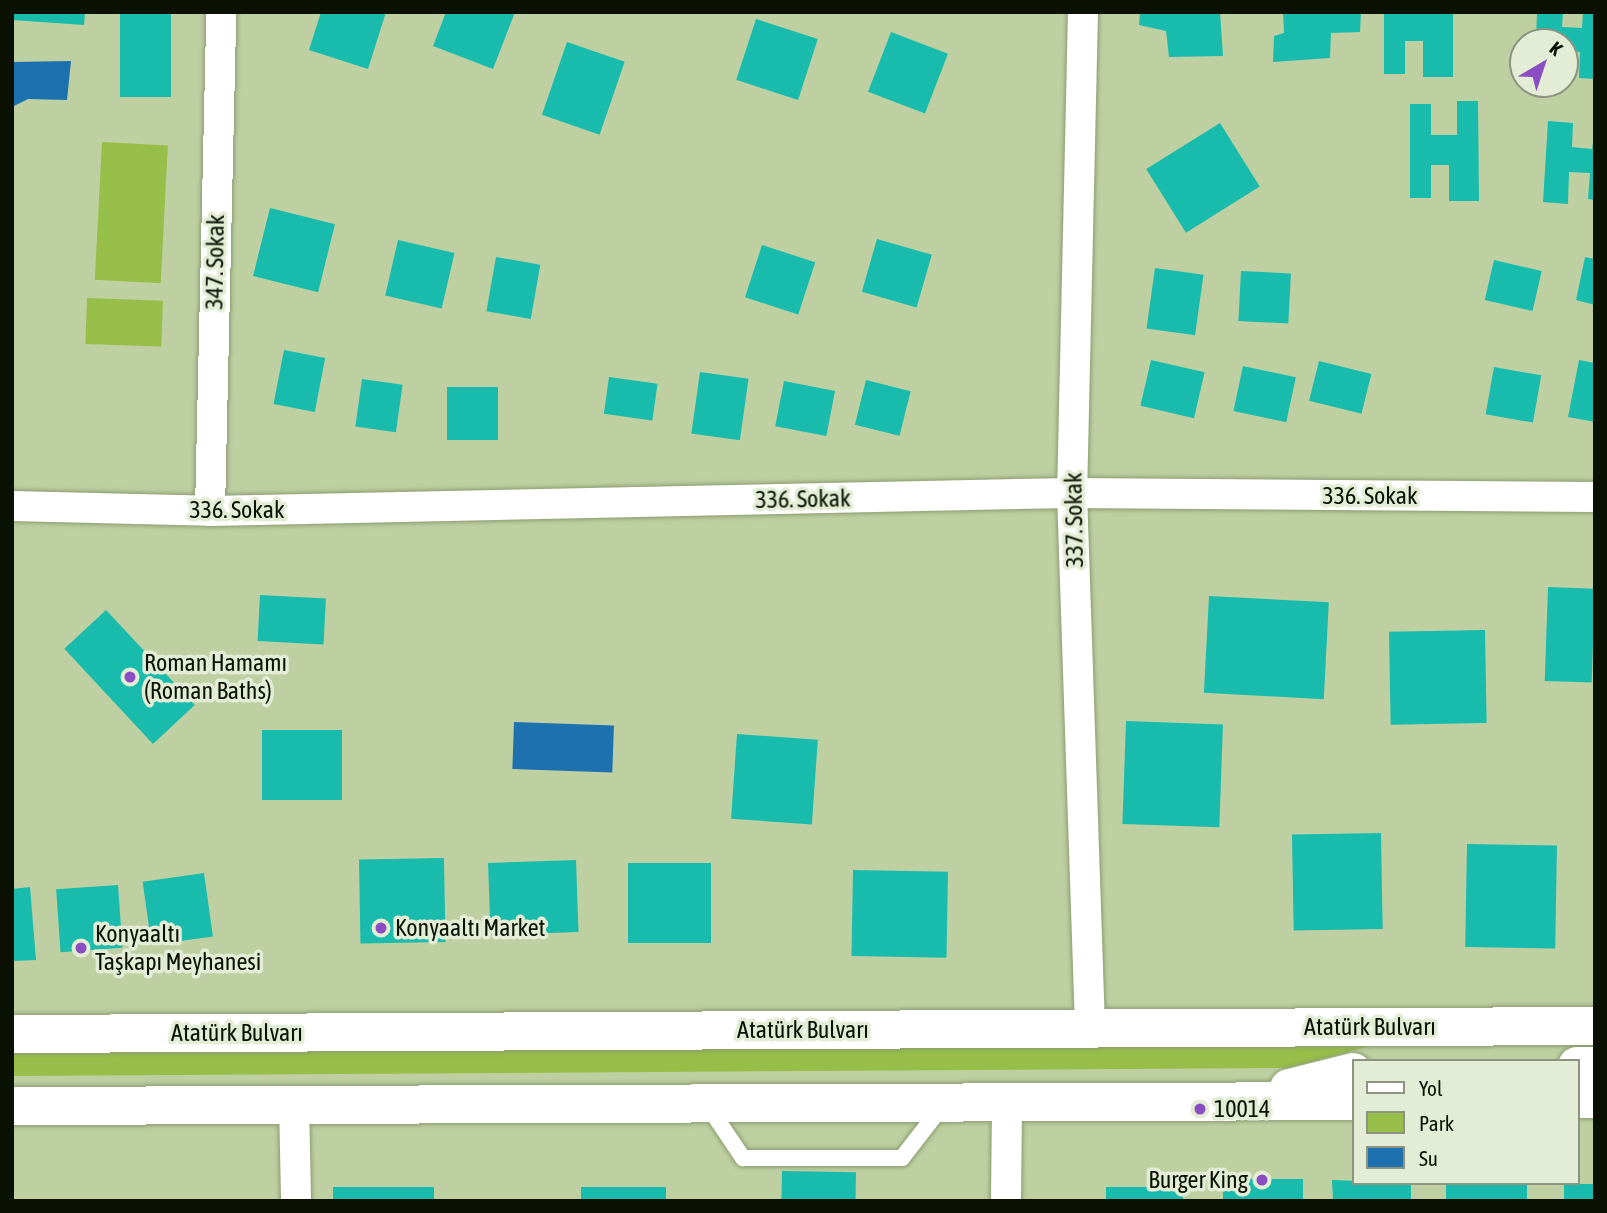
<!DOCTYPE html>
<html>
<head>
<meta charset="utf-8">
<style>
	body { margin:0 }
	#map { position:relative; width:1607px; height:1213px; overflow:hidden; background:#bed0a2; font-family:"Asap Condensed",sans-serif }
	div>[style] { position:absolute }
	.green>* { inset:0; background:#97be48; transform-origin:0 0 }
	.water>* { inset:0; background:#1d71ae; transform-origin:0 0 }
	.building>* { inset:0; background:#19bbad; transform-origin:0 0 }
	.roads { filter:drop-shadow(0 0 2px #8c9d71) drop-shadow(0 0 2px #8c9d71) }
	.service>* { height:16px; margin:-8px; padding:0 8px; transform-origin:8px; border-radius:8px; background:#fff }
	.minor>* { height:30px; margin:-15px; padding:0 15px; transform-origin:15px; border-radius:15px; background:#fff }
	.primary>* { height:38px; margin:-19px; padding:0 19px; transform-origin:19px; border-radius:19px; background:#fff }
	.dots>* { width:19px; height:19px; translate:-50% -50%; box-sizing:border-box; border:4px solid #e3ecd5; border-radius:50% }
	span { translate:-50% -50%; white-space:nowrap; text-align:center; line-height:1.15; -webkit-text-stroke:7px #e3ecd5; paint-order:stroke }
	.street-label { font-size:24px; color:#0a1002 }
	.poi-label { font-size:24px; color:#0a1002 }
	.left { translate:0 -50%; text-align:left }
	.right { translate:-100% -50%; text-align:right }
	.frame { position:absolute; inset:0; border:14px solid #0a1002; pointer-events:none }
	.legend { position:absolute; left:1352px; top:1059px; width:228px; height:126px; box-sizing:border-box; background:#e3ecd5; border:2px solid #8c9481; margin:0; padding:9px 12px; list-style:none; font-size:21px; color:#0a1002 }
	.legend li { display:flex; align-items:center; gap:14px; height:35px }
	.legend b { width:35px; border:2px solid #8c9481 }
	.north { position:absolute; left:1509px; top:28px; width:70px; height:70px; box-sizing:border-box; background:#e3ecd5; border:2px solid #8c9481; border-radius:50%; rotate:39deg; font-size:19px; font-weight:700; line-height:28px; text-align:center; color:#0a1002 }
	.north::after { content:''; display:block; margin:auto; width:24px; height:32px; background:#8b4dc3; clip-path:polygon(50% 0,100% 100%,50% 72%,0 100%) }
</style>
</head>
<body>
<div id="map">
	<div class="green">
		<i style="left:102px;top:142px;width:66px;height:138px;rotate:3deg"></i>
		<i style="left:87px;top:298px;width:76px;height:46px;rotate:2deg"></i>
		<i style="clip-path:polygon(1370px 1046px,1288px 1068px,12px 1076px,12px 1050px)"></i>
	</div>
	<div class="water">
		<i style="clip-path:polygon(71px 61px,67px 100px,28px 99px,12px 107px,12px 62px)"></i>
		<i style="left:514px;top:722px;width:100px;height:47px;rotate:2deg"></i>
	</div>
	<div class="building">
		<i style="clip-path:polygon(12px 12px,85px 12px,84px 25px,12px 20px)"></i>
		<i style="left:120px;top:12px;width:51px;height:85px"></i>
		<i style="clip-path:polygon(321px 12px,386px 12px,368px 69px,309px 50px)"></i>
		<i style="clip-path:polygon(446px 12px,515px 12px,493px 69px,433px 46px)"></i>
		<i style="clip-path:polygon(1140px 12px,1220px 12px,1223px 56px,1169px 57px,1166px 31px,1139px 25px)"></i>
		<i style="clip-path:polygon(1283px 12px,1361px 12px,1360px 32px,1331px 33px,1330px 58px,1273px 62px,1274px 36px,1284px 33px)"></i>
		<i style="clip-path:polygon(1384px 12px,1453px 12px,1453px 77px,1423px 77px,1423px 41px,1405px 41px,1405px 74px,1384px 74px)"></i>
		<i style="clip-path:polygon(1537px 12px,1563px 12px,1562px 27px,1582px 28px,1583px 12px,1595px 12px,1595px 79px,1579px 78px,1580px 52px,1565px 51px,1565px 42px,1536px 42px)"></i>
		<i style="left:756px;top:19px;width:65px;height:64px;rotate:18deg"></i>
		<i style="left:891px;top:32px;width:61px;height:64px;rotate:21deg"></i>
		<i style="left:567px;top:42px;width:61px;height:77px;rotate:19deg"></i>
		<i style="clip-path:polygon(1457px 101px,1478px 101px,1479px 201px,1449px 201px,1449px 165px,1431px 165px,1431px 198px,1410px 198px,1410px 104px,1431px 104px,1431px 135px,1457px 135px)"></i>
		<i style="clip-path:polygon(1548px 121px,1573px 123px,1572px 147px,1592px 149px,1595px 130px,1595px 200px,1588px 199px,1590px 173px,1569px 172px,1568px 204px,1543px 202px)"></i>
		<i style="left:1220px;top:123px;width:75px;height:87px;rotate:58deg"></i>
		<i style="left:270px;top:208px;width:67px;height:70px;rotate:14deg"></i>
		<i style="left:877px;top:239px;width:57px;height:55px;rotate:16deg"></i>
		<i style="left:398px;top:240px;width:58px;height:57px;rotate:13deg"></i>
		<i style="left:762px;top:245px;width:56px;height:55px;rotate:18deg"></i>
		<i style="left:496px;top:257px;width:45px;height:55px;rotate:10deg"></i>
		<i style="clip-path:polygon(1585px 257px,1595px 259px,1595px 305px,1576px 300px)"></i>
		<i style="left:1494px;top:260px;width:49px;height:41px;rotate:13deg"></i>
		<i style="left:1155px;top:268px;width:49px;height:61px;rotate:8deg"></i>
		<i style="left:1241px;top:271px;width:50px;height:50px;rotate:3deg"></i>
		<i style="left:284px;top:350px;width:42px;height:55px;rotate:11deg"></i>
		<i style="left:1151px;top:360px;width:55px;height:47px;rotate:13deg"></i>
		<i style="clip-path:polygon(1579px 360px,1595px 363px,1595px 422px,1568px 417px)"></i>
		<i style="left:1319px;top:361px;width:54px;height:41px;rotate:14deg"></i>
		<i style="left:1243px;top:366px;width:54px;height:46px;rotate:12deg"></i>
		<i style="left:1494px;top:367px;width:48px;height:48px;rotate:10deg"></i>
		<i style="left:700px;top:372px;width:49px;height:62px;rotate:8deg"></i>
		<i style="left:609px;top:377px;width:49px;height:37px;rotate:8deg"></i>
		<i style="left:362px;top:379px;width:41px;height:48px;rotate:8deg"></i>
		<i style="left:866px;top:380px;width:46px;height:46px;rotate:14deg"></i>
		<i style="left:784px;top:381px;width:52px;height:46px;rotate:11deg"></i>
		<i style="left:447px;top:387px;width:51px;height:53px"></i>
		<i style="left:1548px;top:587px;width:47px;height:94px;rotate:2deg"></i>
		<i style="left:260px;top:595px;width:66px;height:46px;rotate:3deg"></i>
		<i style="left:1209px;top:596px;width:120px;height:97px;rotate:3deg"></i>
		<i style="left:106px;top:610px;width:130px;height:57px;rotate:47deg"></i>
		<i style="left:1485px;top:630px;width:93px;height:96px;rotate:89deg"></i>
		<i style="left:1126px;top:721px;width:97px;height:103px;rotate:2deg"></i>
		<i style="left:262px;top:730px;width:80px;height:70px"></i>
		<i style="left:737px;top:734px;width:81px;height:85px;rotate:4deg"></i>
		<i style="left:1381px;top:833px;width:96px;height:89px;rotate:89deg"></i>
		<i style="left:1467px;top:844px;width:90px;height:103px;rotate:1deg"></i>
		<i style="left:444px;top:858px;width:84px;height:85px;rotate:89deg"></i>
		<i style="left:576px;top:860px;width:72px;height:88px;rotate:88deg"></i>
		<i style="left:628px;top:863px;width:83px;height:80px"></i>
		<i style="left:853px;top:870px;width:95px;height:86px;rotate:1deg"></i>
		<i style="left:204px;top:873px;width:64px;height:62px;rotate:82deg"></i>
		<i style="left:118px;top:885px;width:63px;height:62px;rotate:86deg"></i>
		<i style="clip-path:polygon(30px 887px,36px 960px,12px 961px,12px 889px)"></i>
		<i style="left:782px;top:1171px;width:74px;height:30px;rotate:1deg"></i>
		<i style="left:1303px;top:1179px;width:22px;height:80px;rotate:90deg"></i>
		<i style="clip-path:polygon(1332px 1180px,1411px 1183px,1411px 1201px,1333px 1201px)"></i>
		<i style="left:1446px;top:1183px;width:81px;height:18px"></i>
		<i style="left:1564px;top:1184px;width:31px;height:17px"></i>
		<i style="left:434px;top:1187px;width:14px;height:101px;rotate:90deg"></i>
		<i style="left:666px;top:1187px;width:14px;height:85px;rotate:90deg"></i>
		<i style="left:1106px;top:1187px;width:77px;height:14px"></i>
	</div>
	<div class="roads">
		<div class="service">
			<i style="left:708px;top:1106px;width:63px;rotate:56.1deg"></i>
			<i style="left:743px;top:1158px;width:159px"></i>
			<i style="left:902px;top:1158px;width:67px;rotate:-52.3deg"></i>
		</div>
		<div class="minor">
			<i style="left:1083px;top:12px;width:481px;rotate:91.3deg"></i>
			<i style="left:1072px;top:493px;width:535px;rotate:88.07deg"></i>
			<i style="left:12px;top:506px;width:198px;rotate:1.4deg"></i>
			<i style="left:210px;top:511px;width:862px;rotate:-1.2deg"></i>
			<i style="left:1072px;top:493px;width:523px;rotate:0.44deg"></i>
			<i style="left:210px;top:511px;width:499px;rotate:-88.7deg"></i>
			<i style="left:294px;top:1102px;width:99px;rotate:88.8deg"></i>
			<i style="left:1006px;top:1201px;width:96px;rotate:-89.4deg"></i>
		</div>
		<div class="primary">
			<i style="left:12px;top:1034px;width:1583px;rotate:-0.29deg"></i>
			<i style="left:1577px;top:1066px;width:18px"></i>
			<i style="left:1289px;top:1088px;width:66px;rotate:-14deg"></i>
			<i style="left:1577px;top:1099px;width:18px"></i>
			<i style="left:12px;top:1106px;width:1341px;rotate:-0.21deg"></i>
		</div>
	</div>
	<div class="dots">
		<i style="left:130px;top:677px;background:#8b4dc3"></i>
		<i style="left:381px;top:928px;background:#8b4dc3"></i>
		<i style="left:81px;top:948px;background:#8b4dc3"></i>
		<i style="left:1200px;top:1109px;background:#8b4dc3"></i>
		<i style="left:1262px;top:1180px;background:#8b4dc3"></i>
	</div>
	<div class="street-label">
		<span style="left:215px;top:262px;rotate:-89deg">347. Sokak</span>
		<span style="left:1370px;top:496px">336. Sokak</span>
		<span style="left:803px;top:499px;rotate:-1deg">336. Sokak</span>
		<span style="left:237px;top:510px">336. Sokak</span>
		<span style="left:1074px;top:520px;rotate:-91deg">337. Sokak</span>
		<span style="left:1370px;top:1027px">Atatürk Bulvarı</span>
		<span style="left:803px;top:1030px">Atatürk Bulvarı</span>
		<span style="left:237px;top:1033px">Atatürk Bulvarı</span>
	</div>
	<div class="poi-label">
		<span class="left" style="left:144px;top:677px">Roman Hamamı<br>(Roman Baths)</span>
		<span class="left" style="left:395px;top:928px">Konyaaltı Market</span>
		<span class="left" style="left:95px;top:948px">Konyaaltı<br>Taşkapı Meyhanesi</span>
		<span class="left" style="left:1214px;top:1109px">10014</span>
		<span class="right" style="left:1248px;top:1180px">Burger King</span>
	</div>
	<div class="frame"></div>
	<ul class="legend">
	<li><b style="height:9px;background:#fff"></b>Yol</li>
	<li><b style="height:19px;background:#97be48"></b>Park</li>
	<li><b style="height:19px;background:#1d71ae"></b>Su</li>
	</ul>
	<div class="north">K</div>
</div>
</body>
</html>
